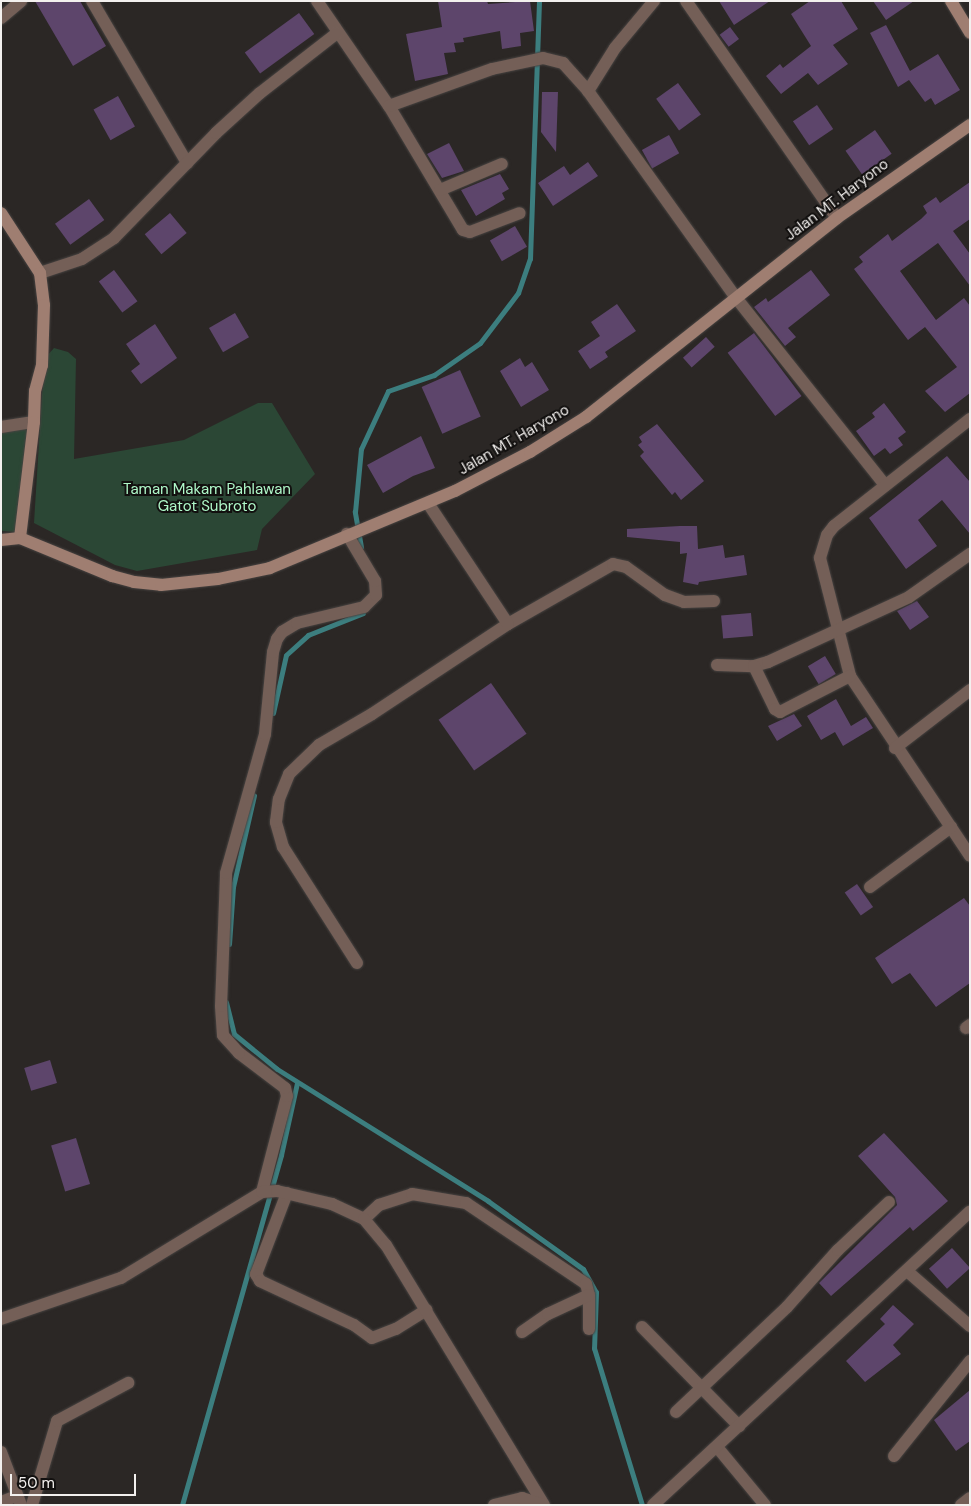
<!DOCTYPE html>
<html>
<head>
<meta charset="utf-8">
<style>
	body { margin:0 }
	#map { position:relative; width:971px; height:1506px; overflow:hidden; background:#2b2725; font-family:"DM Sans",sans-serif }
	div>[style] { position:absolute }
	.green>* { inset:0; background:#2b4735 }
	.stream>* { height:5px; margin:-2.5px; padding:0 2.5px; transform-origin:2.5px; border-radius:2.5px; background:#3c7e7f }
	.building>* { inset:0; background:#5d456b; transform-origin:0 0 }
	.roads { filter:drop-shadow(0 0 1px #474341) drop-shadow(0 0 1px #474341) }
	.street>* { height:12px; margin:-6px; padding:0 6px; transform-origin:6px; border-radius:6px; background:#745f57 }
	.secondary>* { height:12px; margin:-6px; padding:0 6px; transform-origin:6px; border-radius:6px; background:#9f7e71 }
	span { translate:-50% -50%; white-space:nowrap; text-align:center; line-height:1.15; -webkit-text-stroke:4px #12100f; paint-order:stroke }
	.street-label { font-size:15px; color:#f3f0ee }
	.park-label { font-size:15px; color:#aff8c9 }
	.frame { position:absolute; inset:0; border:2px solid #f3f0ee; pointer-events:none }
	.scale { position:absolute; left:10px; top:1474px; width:126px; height:22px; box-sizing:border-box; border:2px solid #f3f0ee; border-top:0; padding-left:6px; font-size:15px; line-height:18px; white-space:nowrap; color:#f3f0ee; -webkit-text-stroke:4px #12100f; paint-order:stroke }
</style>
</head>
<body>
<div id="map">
	<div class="green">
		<i style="clip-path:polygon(54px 348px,68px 352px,76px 359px,74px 459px,184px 440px,258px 403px,272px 403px,315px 474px,262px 529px,257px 550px,137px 571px,115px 565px,34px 523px,42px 394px,46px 357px)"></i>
		<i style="clip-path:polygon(30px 423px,17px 532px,1px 531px,1px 428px)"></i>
	</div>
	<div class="stream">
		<i style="left:361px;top:547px;width:36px;rotate:-100deg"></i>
		<i style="left:355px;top:512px;width:63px;rotate:-84.6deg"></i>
		<i style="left:361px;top:449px;width:64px;rotate:-65deg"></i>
		<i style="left:388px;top:391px;width:49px;rotate:-19.2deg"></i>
		<i style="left:434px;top:375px;width:56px;rotate:-34.8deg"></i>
		<i style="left:480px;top:343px;width:63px;rotate:-52.8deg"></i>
		<i style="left:518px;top:293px;width:36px;rotate:-71deg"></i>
		<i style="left:530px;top:259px;width:258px;rotate:-88deg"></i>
		<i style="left:273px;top:713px;width:59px;rotate:-77.4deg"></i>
		<i style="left:286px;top:655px;width:30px;rotate:-42deg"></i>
		<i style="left:308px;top:635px;width:59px;rotate:-21.8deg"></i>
		<i style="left:229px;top:944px;width:57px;rotate:-86deg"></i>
		<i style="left:233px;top:887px;width:94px;rotate:-77.1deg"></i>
		<i style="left:226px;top:1002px;width:33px;rotate:76deg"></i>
		<i style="left:234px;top:1034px;width:55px;rotate:39.1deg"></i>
		<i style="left:277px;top:1069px;width:249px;rotate:32deg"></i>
		<i style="left:488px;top:1201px;width:117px;rotate:35.6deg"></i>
		<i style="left:583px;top:1269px;width:26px;rotate:61deg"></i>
		<i style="left:596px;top:1292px;width:56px;rotate:92deg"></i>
		<i style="left:594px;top:1348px;width:164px;rotate:73deg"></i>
		<i style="left:182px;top:1505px;width:364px;rotate:-74.2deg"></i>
		<i style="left:281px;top:1155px;width:74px;rotate:-77.5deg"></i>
	</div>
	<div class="building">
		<i style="clip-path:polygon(35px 1px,80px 1px,106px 46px,73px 66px)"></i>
		<i style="clip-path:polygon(438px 1px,487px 1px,488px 4px,530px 1px,534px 31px,520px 33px,521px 46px,502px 49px,500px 31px,463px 38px,464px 42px,454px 43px,456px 52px,444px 53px,448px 74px,415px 81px,406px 34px,442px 27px)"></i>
		<i style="clip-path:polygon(719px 1px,770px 1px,734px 25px)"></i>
		<i style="clip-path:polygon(810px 1px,841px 1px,858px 29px,833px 45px,848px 64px,818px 85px,808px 73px,781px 94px,766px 76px,780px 64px,783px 68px,811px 46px,791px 14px)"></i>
		<i style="clip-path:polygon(873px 1px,914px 1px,886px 20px)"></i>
		<i style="left:299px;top:13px;width:26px;height:67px;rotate:54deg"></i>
		<i style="clip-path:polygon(886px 25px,910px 71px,938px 54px,960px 90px,935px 105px,931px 98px,925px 102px,909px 80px,898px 87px,870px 33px)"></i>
		<i style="left:730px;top:27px;width:15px;height:13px;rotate:53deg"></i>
		<i style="left:678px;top:83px;width:39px;height:27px;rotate:54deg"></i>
		<i style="clip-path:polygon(542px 92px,558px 92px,556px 152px,541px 132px)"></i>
		<i style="left:118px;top:96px;width:35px;height:28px;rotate:61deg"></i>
		<i style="left:817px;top:105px;width:29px;height:29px;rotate:56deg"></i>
		<i style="left:875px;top:130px;width:29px;height:36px;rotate:55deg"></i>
		<i style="left:669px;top:135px;width:21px;height:31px;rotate:61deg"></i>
		<i style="clip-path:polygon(449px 143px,464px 171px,442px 178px,427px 154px)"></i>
		<i style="clip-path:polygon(588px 162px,598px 176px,553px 206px,538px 183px,564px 166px,570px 175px)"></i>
		<i style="clip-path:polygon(500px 174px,509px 189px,502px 193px,505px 199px,476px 216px,461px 190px)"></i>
		<i style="clip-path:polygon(970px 182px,970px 219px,953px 231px,970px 254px,970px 286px,938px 243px,900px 271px,936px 320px,964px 298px,970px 306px,970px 393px,945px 412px,925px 391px,957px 367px,925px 327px,908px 340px,854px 269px,863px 262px,859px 257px,888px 234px,892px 241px,921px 219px,927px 213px,923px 206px,936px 197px,940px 203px)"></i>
		<i style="left:89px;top:199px;width:26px;height:42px;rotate:54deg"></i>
		<i style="left:170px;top:213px;width:26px;height:33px;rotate:50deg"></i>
		<i style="left:515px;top:226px;width:24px;height:29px;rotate:60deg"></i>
		<i style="left:114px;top:270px;width:39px;height:19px;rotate:53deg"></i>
		<i style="clip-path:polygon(811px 270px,830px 295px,788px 328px,796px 337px,785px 346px,754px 307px,766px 298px,768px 302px)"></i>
		<i style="clip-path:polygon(617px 304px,636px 331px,605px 352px,608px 357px,590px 369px,578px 351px,600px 336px,591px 322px)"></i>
		<i style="left:235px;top:313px;width:28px;height:30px;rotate:60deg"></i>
		<i style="clip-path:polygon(155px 324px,177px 358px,141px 384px,131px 371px,140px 364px,126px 344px)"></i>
		<i style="left:754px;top:333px;width:79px;height:33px;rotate:53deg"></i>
		<i style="left:706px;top:337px;width:13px;height:31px;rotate:48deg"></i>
		<i style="clip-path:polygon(520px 358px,525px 367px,532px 362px,549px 390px,521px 407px,500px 371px)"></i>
		<i style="left:460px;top:370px;width:51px;height:42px;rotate:66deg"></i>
		<i style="clip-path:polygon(884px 403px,906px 432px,898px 438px,903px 445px,890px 454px,885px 448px,874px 456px,856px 431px,875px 417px,872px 413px)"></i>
		<i style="clip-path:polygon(657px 424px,704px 481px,681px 500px,675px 492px,672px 495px,640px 456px,644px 452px,638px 445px,642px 442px,639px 437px)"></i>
		<i style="clip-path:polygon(421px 436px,435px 468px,413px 476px,383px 493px,367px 465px)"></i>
		<i style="clip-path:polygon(947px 456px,970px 482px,970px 534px,942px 500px,918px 520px,937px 546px,906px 569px,869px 518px)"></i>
		<i style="clip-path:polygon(680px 526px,697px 526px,698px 549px,723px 545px,725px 558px,744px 555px,747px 575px,699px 582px,698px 585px,683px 582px,687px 553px,680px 554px,680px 542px,627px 537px,627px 529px)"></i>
		<i style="clip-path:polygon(917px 601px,929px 617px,910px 630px,897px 611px)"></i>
		<i style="left:751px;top:613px;width:23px;height:30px;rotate:85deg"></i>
		<i style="left:825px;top:656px;width:21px;height:20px;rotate:59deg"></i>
		<i style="left:491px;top:683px;width:62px;height:64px;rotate:55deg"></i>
		<i style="clip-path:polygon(836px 699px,851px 726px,866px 717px,873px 728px,843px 746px,835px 732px,821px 740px,807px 716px)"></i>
		<i style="clip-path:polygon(794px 714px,802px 726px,777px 741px,768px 726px)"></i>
		<i style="left:857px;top:884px;width:28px;height:15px;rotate:55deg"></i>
		<i style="clip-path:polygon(964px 898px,970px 906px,970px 983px,936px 1007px,910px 973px,892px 984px,875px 958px)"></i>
		<i style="left:50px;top:1060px;width:24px;height:27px;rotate:73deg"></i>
		<i style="clip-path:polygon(884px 1133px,948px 1201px,913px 1231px,910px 1227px,831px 1296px,819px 1283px,897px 1205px,895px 1197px,858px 1156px)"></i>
		<i style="left:76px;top:1138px;width:48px;height:26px;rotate:73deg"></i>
		<i style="left:952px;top:1248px;width:27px;height:31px;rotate:48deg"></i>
		<i style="clip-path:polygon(893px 1305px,914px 1324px,893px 1345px,901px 1354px,865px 1382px,846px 1361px,885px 1324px,880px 1319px)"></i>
		<i style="clip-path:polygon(970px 1390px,970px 1441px,956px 1451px,934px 1420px)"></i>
	</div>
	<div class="roads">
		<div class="street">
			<i style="left:92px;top:1px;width:188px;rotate:59.6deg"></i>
			<i style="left:317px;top:1px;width:127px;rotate:55.6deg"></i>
			<i style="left:389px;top:106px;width:144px;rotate:59.2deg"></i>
			<i style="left:463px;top:230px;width:7px;rotate:16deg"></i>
			<i style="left:470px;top:232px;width:53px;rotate:-20.8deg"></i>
			<i style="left:654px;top:1px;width:61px;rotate:129.7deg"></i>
			<i style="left:615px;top:48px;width:51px;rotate:122.1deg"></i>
			<i style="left:588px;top:91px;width:256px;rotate:54.4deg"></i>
			<i style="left:737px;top:299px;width:238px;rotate:51.5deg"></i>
			<i style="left:686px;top:1px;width:264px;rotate:55.2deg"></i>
			<i style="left:1px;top:18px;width:26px;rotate:-40deg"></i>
			<i style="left:389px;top:106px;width:109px;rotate:-19.8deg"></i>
			<i style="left:492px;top:69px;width:52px;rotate:-12.2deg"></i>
			<i style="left:543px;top:58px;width:21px;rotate:14deg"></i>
			<i style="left:563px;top:63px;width:38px;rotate:48deg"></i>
			<i style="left:440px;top:190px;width:67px;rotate:-22.8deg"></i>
			<i style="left:40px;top:273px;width:44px;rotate:-18.4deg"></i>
			<i style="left:82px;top:259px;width:38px;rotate:-33deg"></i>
			<i style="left:114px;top:238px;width:146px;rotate:-45.8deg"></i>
			<i style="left:216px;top:133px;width:59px;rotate:-42.3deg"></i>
			<i style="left:260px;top:93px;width:98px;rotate:-37.9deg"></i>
			<i style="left:970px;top:419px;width:173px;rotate:141.8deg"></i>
			<i style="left:834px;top:526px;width:11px;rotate:128deg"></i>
			<i style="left:827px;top:535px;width:24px;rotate:107deg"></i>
			<i style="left:820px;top:558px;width:122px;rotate:75.7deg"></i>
			<i style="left:850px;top:676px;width:216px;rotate:56.3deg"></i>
			<i style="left:1px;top:427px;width:33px;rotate:-9deg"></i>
			<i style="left:508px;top:624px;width:121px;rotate:-29.7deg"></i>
			<i style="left:613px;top:564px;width:13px;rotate:13deg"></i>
			<i style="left:626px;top:567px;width:48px;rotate:35.7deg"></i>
			<i style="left:665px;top:595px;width:20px;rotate:20deg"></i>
			<i style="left:684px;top:602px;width:30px;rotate:-2deg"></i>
			<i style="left:717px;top:665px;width:37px;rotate:2deg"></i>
			<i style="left:754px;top:666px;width:15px;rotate:-16deg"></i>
			<i style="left:768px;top:662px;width:155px;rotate:-24.7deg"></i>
			<i style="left:909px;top:597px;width:75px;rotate:-35.2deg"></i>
			<i style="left:754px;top:666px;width:48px;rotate:64deg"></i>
			<i style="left:775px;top:709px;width:6px;rotate:31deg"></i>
			<i style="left:780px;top:712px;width:79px;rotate:-27.2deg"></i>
			<i style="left:895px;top:748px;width:95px;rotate:-37.7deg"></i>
			<i style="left:870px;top:887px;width:101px;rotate:-36.5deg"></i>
			<i style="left:357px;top:963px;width:138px;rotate:-122.5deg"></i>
			<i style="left:283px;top:847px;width:26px;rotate:-106deg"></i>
			<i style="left:276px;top:822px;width:23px;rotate:-83deg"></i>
			<i style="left:279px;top:799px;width:27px;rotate:-68deg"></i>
			<i style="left:289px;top:774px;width:42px;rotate:-44deg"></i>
			<i style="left:319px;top:745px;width:61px;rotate:-30.3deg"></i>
			<i style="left:372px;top:714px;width:163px;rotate:-33.5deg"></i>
			<i style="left:508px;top:624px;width:145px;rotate:-123.5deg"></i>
			<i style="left:966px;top:1028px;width:5px;rotate:-37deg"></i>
			<i style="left:262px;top:1192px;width:99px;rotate:-75.4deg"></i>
			<i style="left:287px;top:1096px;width:8px;rotate:-104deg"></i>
			<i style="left:285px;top:1088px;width:58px;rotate:-142.7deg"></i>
			<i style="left:239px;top:1053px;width:24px;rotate:-132deg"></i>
			<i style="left:223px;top:1035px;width:29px;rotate:-94deg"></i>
			<i style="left:221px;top:1006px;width:133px;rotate:-87.8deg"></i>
			<i style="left:226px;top:873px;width:144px;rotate:-74.3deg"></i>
			<i style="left:265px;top:734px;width:82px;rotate:-84.4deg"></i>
			<i style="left:273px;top:652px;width:14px;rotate:-73deg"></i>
			<i style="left:277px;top:639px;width:9px;rotate:-54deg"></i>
			<i style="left:282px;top:632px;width:17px;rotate:-31deg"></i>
			<i style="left:297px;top:623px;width:69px;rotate:-13.4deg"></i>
			<i style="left:364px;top:607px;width:17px;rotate:-45deg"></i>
			<i style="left:376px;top:595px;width:14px;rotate:-94deg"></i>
			<i style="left:375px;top:581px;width:55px;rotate:-120.8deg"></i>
			<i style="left:287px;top:1193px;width:87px;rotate:110.9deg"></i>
			<i style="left:256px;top:1274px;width:8px;rotate:60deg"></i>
			<i style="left:260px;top:1281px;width:104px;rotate:25.1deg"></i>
			<i style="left:354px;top:1325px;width:22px;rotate:36deg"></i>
			<i style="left:372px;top:1338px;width:26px;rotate:-21deg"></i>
			<i style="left:396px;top:1329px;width:36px;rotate:-32deg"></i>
			<i style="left:364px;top:1219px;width:21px;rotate:-43deg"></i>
			<i style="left:379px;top:1205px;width:35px;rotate:-18deg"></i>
			<i style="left:412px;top:1194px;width:55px;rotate:9.5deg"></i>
			<i style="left:466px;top:1203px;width:145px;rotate:34deg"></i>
			<i style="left:586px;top:1284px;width:11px;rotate:75deg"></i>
			<i style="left:589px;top:1295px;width:34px;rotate:90deg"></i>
			<i style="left:907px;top:1271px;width:84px;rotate:41.1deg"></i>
			<i style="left:1px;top:1319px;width:127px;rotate:-18.9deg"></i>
			<i style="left:121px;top:1278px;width:165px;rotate:-31.4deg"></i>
			<i style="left:262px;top:1192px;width:15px;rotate:-4deg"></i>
			<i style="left:277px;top:1191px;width:57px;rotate:13.3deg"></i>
			<i style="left:332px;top:1204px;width:35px;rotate:25deg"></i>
			<i style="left:364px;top:1219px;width:34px;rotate:50deg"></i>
			<i style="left:386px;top:1245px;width:304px;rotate:58.7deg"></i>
			<i style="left:642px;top:1327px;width:139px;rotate:45.6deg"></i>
			<i style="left:522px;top:1332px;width:32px;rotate:-35deg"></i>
			<i style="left:548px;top:1314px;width:45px;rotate:-24.9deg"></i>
			<i style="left:676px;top:1412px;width:153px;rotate:-43.4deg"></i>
			<i style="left:787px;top:1307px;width:76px;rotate:-48.2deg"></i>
			<i style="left:838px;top:1250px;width:70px;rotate:-43.3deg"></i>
			<i style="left:717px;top:1447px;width:75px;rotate:50.4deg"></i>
			<i style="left:1px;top:1452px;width:57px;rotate:69.3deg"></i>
			<i style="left:894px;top:1456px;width:122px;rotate:-51.3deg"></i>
			<i style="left:1px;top:1502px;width:17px;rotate:-21deg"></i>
			<i style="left:32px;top:1505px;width:88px;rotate:-73.4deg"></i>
			<i style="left:57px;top:1421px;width:81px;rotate:-28.2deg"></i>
			<i style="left:494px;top:1505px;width:29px;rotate:-14deg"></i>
			<i style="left:522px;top:1498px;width:22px;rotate:18deg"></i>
			<i style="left:653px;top:1505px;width:432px;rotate:-42.8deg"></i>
			<i style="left:961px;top:1505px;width:11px;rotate:-38deg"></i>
		</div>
		<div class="secondary">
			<i style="left:951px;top:1px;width:37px;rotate:59deg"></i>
			<i style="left:1px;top:213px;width:72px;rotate:57deg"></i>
			<i style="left:40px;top:273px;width:32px;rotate:83deg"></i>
			<i style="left:44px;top:305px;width:60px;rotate:91.9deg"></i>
			<i style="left:42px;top:365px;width:27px;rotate:105deg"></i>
			<i style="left:35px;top:391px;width:31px;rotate:92deg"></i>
			<i style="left:34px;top:422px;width:117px;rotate:96.9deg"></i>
			<i style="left:1px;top:540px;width:19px;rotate:-6deg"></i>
			<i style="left:20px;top:538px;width:100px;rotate:22.4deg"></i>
			<i style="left:112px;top:576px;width:23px;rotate:15deg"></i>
			<i style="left:134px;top:582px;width:27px;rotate:6deg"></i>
			<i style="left:161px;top:585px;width:57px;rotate:-6deg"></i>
			<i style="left:218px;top:579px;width:53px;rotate:-11.9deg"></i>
			<i style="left:270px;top:568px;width:200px;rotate:-22.6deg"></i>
			<i style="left:455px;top:491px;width:85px;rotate:-27.5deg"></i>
			<i style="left:530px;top:452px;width:66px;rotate:-32deg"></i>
			<i style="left:586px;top:417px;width:320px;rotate:-38.4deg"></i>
			<i style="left:837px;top:218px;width:162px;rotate:-35deg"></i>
		</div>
	</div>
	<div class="street-label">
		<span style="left:837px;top:200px;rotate:-37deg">Jalan MT. Haryono</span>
		<span style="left:514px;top:440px;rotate:-30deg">Jalan MT. Haryono</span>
	</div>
	<div class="park-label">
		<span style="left:207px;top:498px">Taman Makam Pahlawan<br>Gatot Subroto</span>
	</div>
	<div class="frame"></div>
	<div class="scale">50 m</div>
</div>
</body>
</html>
